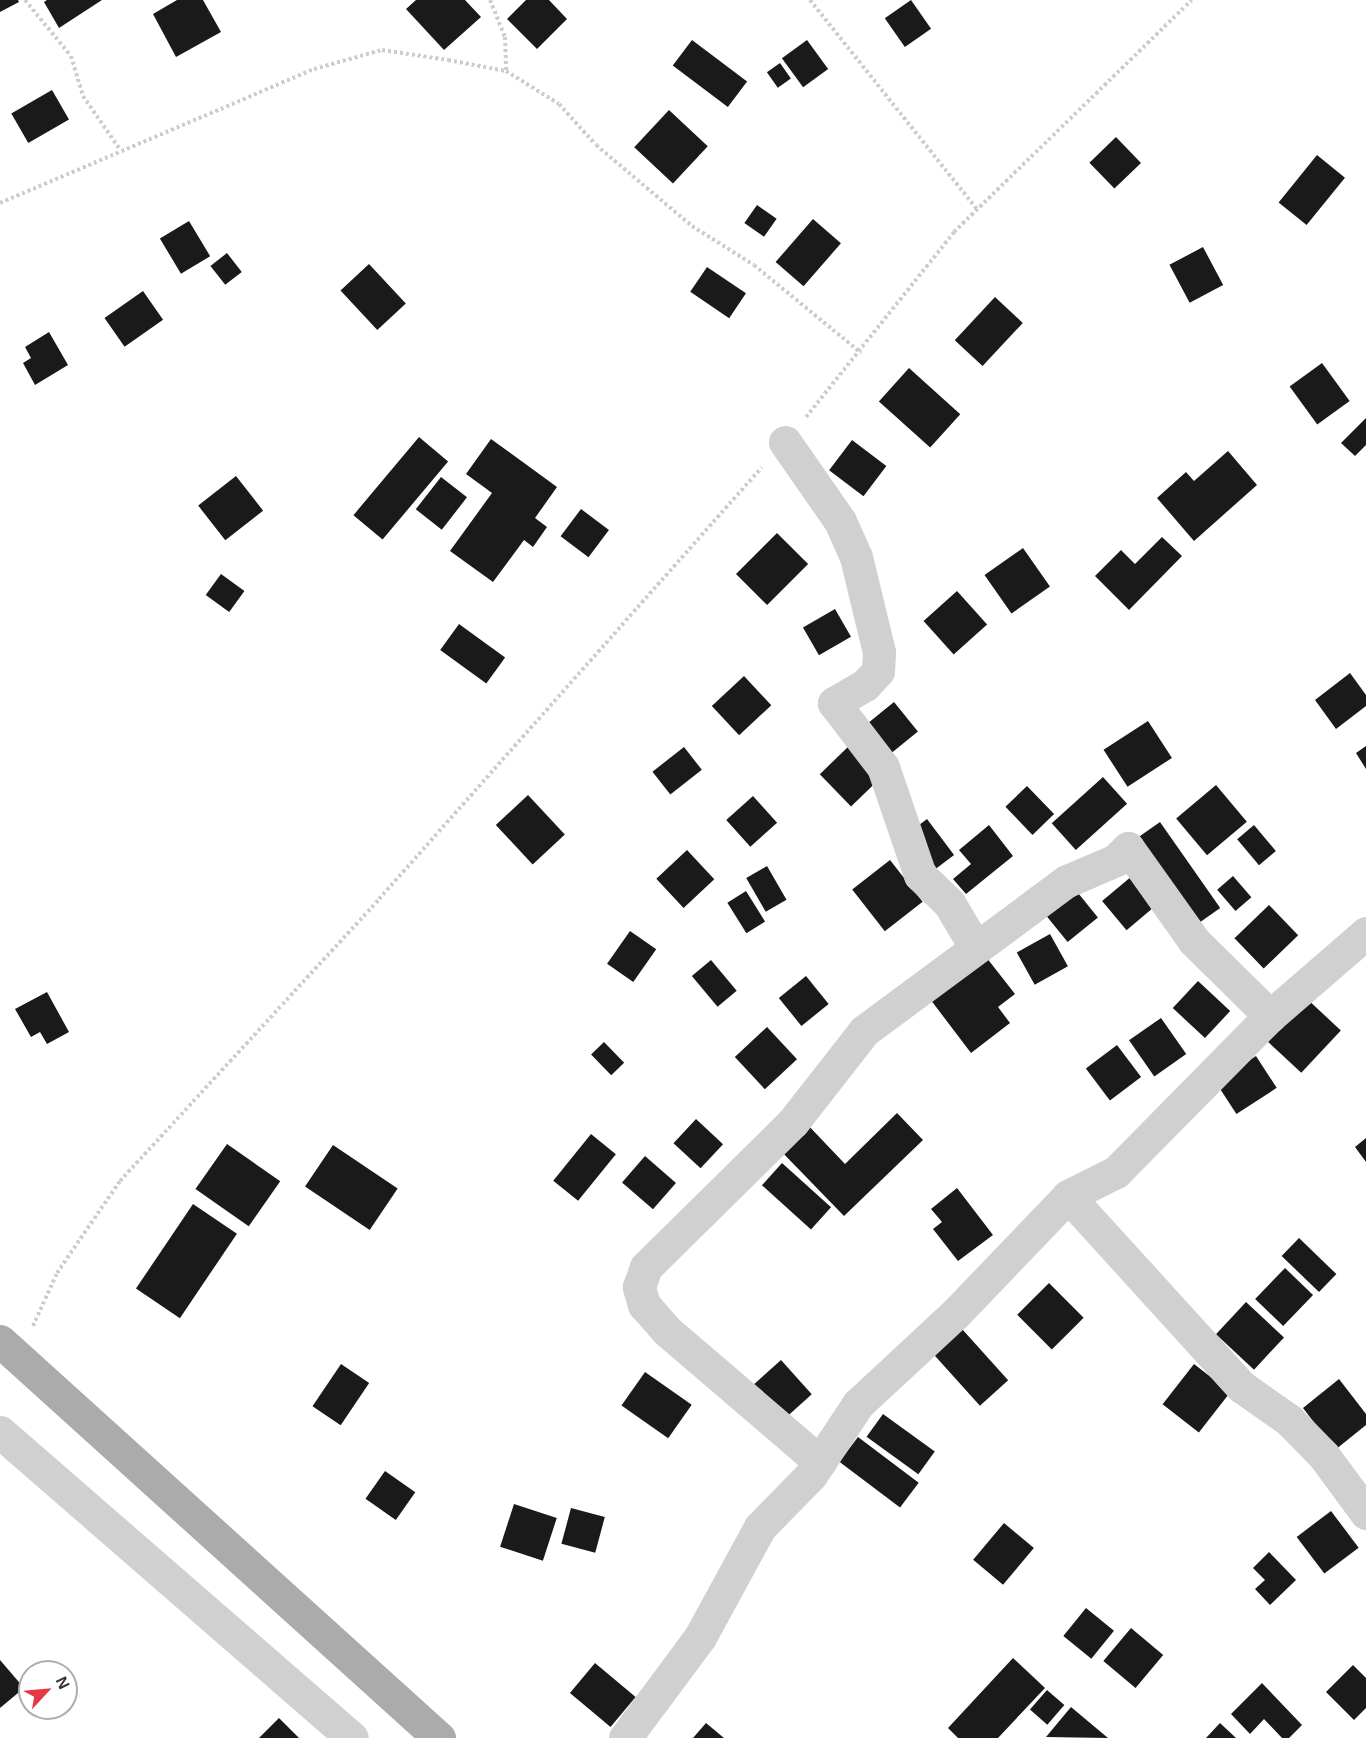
<!DOCTYPE html>
<html>
<head>
<meta charset="utf-8">
<style>
	body { margin:0 }
	#map { position:relative; width:1366px; height:1738px; overflow:hidden; background:#fff; font-family:Arial,sans-serif }
	div>[style] { position:absolute }
	.building>* { inset:0; background:#1a1a1a; transform-origin:0 0 }
	.path>* { height:4px; margin-top:-2px; transform-origin:0; background:repeating-linear-gradient(90deg,#cdcdcd 0 3px,transparent 0 6px) }
	.minor>* { height:33px; margin:-16.5px; padding:0 16.5px; transform-origin:16.5px; border-radius:16.5px; background:#d0d0d0 }
	.major>* { height:33px; margin:-16.5px; padding:0 16.5px; transform-origin:16.5px; border-radius:16.5px; background:#ababab }
	span { translate:-50% -50%; white-space:nowrap; text-align:center; line-height:1.15; -webkit-text-stroke:6px #fff; paint-order:stroke }
	.north { position:absolute; left:18px; top:1660px; width:60px; height:60px; box-sizing:border-box; background:#fff; border:2px solid #adadad; border-radius:50%; rotate:64deg; font-size:16px; font-weight:700; line-height:24px; text-align:center; color:#333 }
	.north::after { content:''; display:block; margin:auto; width:21px; height:27px; background:#e63946; clip-path:polygon(50% 0,100% 100%,50% 72%,0 100%) }
</style>
</head>
<body>
<div id="map">
	<div class="building">
		<i style="clip-path:polygon(0 0,18px 0,19px 2px,0 12px)"></i>
		<i style="clip-path:polygon(102px 0,59px 28px,44px 2px,47px 0)"></i>
		<i style="clip-path:polygon(177px 0,203px 0,221px 32px,176px 57px,153px 14px)"></i>
		<i style="clip-path:polygon(416px 0,465px 0,481px 17px,444px 50px,406px 9px)"></i>
		<i style="clip-path:polygon(526px 0,549px 0,567px 19px,537px 49px,507px 19px)"></i>
		<i style="left:911px;top:0;width:35px;height:32px;rotate:55deg"></i>
		<i style="left:692px;top:40px;width:69px;height:32px;rotate:37deg"></i>
		<i style="left:807px;top:40px;width:36px;height:31px;rotate:54deg"></i>
		<i style="left:780px;top:63px;width:19px;height:16px;rotate:55deg"></i>
		<i style="left:52px;top:90px;width:34px;height:47px;rotate:60deg"></i>
		<i style="left:669px;top:110px;width:53px;height:51px;rotate:43deg"></i>
		<i style="left:1116px;top:137px;width:36px;height:37px;rotate:46deg"></i>
		<i style="left:1317px;top:155px;width:36px;height:61px;rotate:39deg"></i>
		<i style="left:757px;top:205px;width:24px;height:22px;rotate:35deg"></i>
		<i style="left:813px;top:219px;width:37px;height:57px;rotate:41deg"></i>
		<i style="left:189px;top:221px;width:41px;height:34px;rotate:59deg"></i>
		<i style="left:1203px;top:247px;width:43px;height:38px;rotate:62deg"></i>
		<i style="left:227px;top:253px;width:24px;height:21px;rotate:52deg"></i>
		<i style="left:369px;top:264px;width:54px;height:39px;rotate:47deg"></i>
		<i style="left:707px;top:267px;width:47px;height:30px;rotate:34deg"></i>
		<i style="left:143px;top:291px;width:35px;height:47px;rotate:55deg"></i>
		<i style="left:995px;top:297px;width:38px;height:59px;rotate:43deg"></i>
		<i style="clip-path:polygon(49px 332px,68px 365px,35px 385px,23px 363px,31px 358px,25px 347px)"></i>
		<i style="left:1322px;top:363px;width:47px;height:40px;rotate:54deg"></i>
		<i style="left:909px;top:368px;width:69px;height:45px;rotate:42deg"></i>
		<i style="clip-path:polygon(1366px 418px,1366px 445px,1355px 456px,1341px 443px)"></i>
		<i style="left:419px;top:437px;width:38px;height:102px;rotate:40deg"></i>
		<i style="clip-path:polygon(491px 439px,557px 487px,535px 518px,547px 527px,533px 547px,524px 540px,493px 582px,450px 551px,492px 493px,466px 474px)"></i>
		<i style="left:852px;top:440px;width:43px;height:38px;rotate:37deg"></i>
		<i style="clip-path:polygon(1228px 451px,1257px 485px,1194px 541px,1157px 498px,1186px 472px,1194px 481px)"></i>
		<i style="left:236px;top:476px;width:44px;height:48px;rotate:52deg"></i>
		<i style="left:441px;top:477px;width:33px;height:41px;rotate:38deg"></i>
		<i style="left:581px;top:509px;width:35px;height:34px;rotate:37deg"></i>
		<i style="left:777px;top:533px;width:44px;height:58px;rotate:45deg"></i>
		<i style="clip-path:polygon(1162px 537px,1182px 556px,1129px 610px,1095px 576px,1121px 550px,1135px 564px)"></i>
		<i style="left:1023px;top:548px;width:47px;height:47px;rotate:55deg"></i>
		<i style="left:221px;top:574px;width:29px;height:26px;rotate:36deg"></i>
		<i style="left:957px;top:591px;width:45px;height:45px;rotate:48deg"></i>
		<i style="left:835px;top:609px;width:32px;height:37px;rotate:60deg"></i>
		<i style="left:459px;top:624px;width:57px;height:32px;rotate:36deg"></i>
		<i style="clip-path:polygon(1350px 673px,1366px 695px,1366px 706px,1336px 729px,1315px 700px)"></i>
		<i style="left:744px;top:676px;width:40px;height:44px;rotate:47deg"></i>
		<i style="left:894px;top:702px;width:38px;height:40px;rotate:51deg"></i>
		<i style="left:1148px;top:721px;width:44px;height:53px;rotate:57deg"></i>
		<i style="left:850px;top:745px;width:45px;height:42px;rotate:46deg"></i>
		<i style="clip-path:polygon(1366px 746px,1366px 769px,1356px 753px)"></i>
		<i style="left:684px;top:747px;width:29px;height:40px;rotate:52deg"></i>
		<i style="left:1103px;top:777px;width:36px;height:69px;rotate:48deg"></i>
		<i style="left:1216px;top:785px;width:48px;height:52px;rotate:50deg"></i>
		<i style="left:1027px;top:786px;width:39px;height:30px;rotate:46deg"></i>
		<i style="left:528px;top:795px;width:54px;height:44px;rotate:47deg"></i>
		<i style="left:753px;top:796px;width:36px;height:36px;rotate:48deg"></i>
		<i style="left:927px;top:819px;width:45px;height:22px;rotate:53deg"></i>
		<i style="left:1160px;top:822px;width:105px;height:30px;rotate:55deg"></i>
		<i style="clip-path:polygon(989px 825px,1013px 856px,966px 894px,953px 879px,971px 864px,959px 850px)"></i>
		<i style="left:1254px;top:825px;width:34px;height:22px;rotate:50deg"></i>
		<i style="left:687px;top:850px;width:40px;height:42px;rotate:47deg"></i>
		<i style="left:890px;top:860px;width:53px;height:48px;rotate:52deg"></i>
		<i style="left:767px;top:866px;width:39px;height:24px;rotate:60deg"></i>
		<i style="left:1132px;top:876px;width:38px;height:39px;rotate:50deg"></i>
		<i style="left:1233px;top:876px;width:28px;height:21px;rotate:49deg"></i>
		<i style="left:1074px;top:888px;width:38px;height:39px;rotate:51deg"></i>
		<i style="left:746px;top:891px;width:36px;height:22px;rotate:58deg"></i>
		<i style="left:1269px;top:905px;width:42px;height:48px;rotate:46deg"></i>
		<i style="left:630px;top:931px;width:32px;height:40px;rotate:35deg"></i>
		<i style="left:1050px;top:934px;width:37px;height:38px;rotate:61deg"></i>
		<i style="clip-path:polygon(979px 948px,1015px 994px,998px 1007px,1010px 1023px,971px 1053px,924px 991px)"></i>
		<i style="left:711px;top:960px;width:40px;height:25px;rotate:50deg"></i>
		<i style="left:806px;top:976px;width:36px;height:35px;rotate:51deg"></i>
		<i style="left:1198px;top:981px;width:44px;height:37px;rotate:43deg"></i>
		<i style="clip-path:polygon(47px 992px,69px 1032px,47px 1044px,40px 1032px,31px 1037px,15px 1009px)"></i>
		<i style="left:1305px;top:997px;width:49px;height:58px;rotate:43deg"></i>
		<i style="left:1161px;top:1018px;width:44px;height:39px;rotate:55deg"></i>
		<i style="left:767px;top:1027px;width:44px;height:44px;rotate:47deg"></i>
		<i style="left:604px;top:1042px;width:29px;height:18px;rotate:46deg"></i>
		<i style="left:1117px;top:1045px;width:40px;height:39px;rotate:53deg"></i>
		<i style="left:1256px;top:1056px;width:38px;height:48px;rotate:57deg"></i>
		<i style="clip-path:polygon(897px 1113px,923px 1140px,844px 1216px,778px 1148px,805px 1122px,845px 1164px)"></i>
		<i style="left:696px;top:1119px;width:37px;height:33px;rotate:43deg"></i>
		<i style="left:591px;top:1134px;width:32px;height:60px;rotate:39deg"></i>
		<i style="clip-path:polygon(1366px 1138px,1366px 1162px,1355px 1147px)"></i>
		<i style="left:227px;top:1144px;width:65px;height:55px;rotate:35deg"></i>
		<i style="left:333px;top:1145px;width:78px;height:50px;rotate:34deg"></i>
		<i style="left:645px;top:1156px;width:41px;height:35px;rotate:41deg"></i>
		<i style="left:782px;top:1163px;width:66px;height:30px;rotate:42deg"></i>
		<i style="clip-path:polygon(957px 1188px,993px 1235px,958px 1261px,933px 1229px,942px 1222px,931px 1209px)"></i>
		<i style="left:193px;top:1204px;width:53px;height:102px;rotate:34deg"></i>
		<i style="left:1299px;top:1238px;width:52px;height:25px;rotate:44deg"></i>
		<i style="left:1285px;top:1268px;width:39px;height:43px;rotate:44deg"></i>
		<i style="left:1049px;top:1283px;width:49px;height:45px;rotate:45deg"></i>
		<i style="left:1246px;top:1302px;width:52px;height:44px;rotate:43deg"></i>
		<i style="left:962px;top:1329px;width:69px;height:38px;rotate:48deg"></i>
		<i style="left:781px;top:1360px;width:46px;height:40px;rotate:48deg"></i>
		<i style="left:341px;top:1364px;width:34px;height:51px;rotate:34deg"></i>
		<i style="left:1194px;top:1364px;width:46px;height:51px;rotate:38deg"></i>
		<i style="left:645px;top:1372px;width:57px;height:41px;rotate:35deg"></i>
		<i style="clip-path:polygon(1339px 1379px,1366px 1414px,1366px 1425px,1335px 1450px,1303px 1408px)"></i>
		<i style="left:883px;top:1414px;width:64px;height:28px;rotate:36deg"></i>
		<i style="left:858px;top:1437px;width:76px;height:31px;rotate:37deg"></i>
		<i style="left:385px;top:1471px;width:37px;height:34px;rotate:35deg"></i>
		<i style="left:514px;top:1504px;width:45px;height:45px;rotate:18deg"></i>
		<i style="left:571px;top:1508px;width:35px;height:37px;rotate:15deg"></i>
		<i style="left:1331px;top:1511px;width:46px;height:43px;rotate:53deg"></i>
		<i style="left:1004px;top:1523px;width:39px;height:48px;rotate:40deg"></i>
		<i style="clip-path:polygon(1269px 1552px,1296px 1580px,1270px 1605px,1255px 1589px,1265px 1580px,1253px 1568px)"></i>
		<i style="left:1086px;top:1608px;width:36px;height:36px;rotate:39deg"></i>
		<i style="left:1131px;top:1628px;width:42px;height:43px;rotate:40deg"></i>
		<i style="clip-path:polygon(1013px 1658px,1045px 1688px,998px 1738px,958px 1738px,948px 1728px)"></i>
		<i style="clip-path:polygon(0 1660px,24px 1688px,0 1708px)"></i>
		<i style="left:595px;top:1663px;width:53px;height:39px;rotate:40deg"></i>
		<i style="clip-path:polygon(1353px 1665px,1366px 1678px,1366px 1708px,1354px 1720px,1326px 1692px)"></i>
		<i style="clip-path:polygon(1262px 1683px,1302px 1725px,1289px 1738px,1282px 1738px,1264px 1719px,1250px 1734px,1231px 1714px)"></i>
		<i style="left:1047px;top:1690px;width:23px;height:26px;rotate:41deg"></i>
		<i style="clip-path:polygon(1071px 1707px,1108px 1738px,1046px 1737px)"></i>
		<i style="clip-path:polygon(279px 1718px,299px 1738px,259px 1738px)"></i>
		<i style="clip-path:polygon(706px 1723px,724px 1738px,693px 1738px)"></i>
		<i style="clip-path:polygon(1220px 1723px,1236px 1738px,1206px 1738px)"></i>
	</div>
	<div class="path">
		<i style="left:25px;top:0;width:72px;rotate:50.6deg"></i>
		<i style="left:71px;top:56px;width:42px;rotate:73.3deg"></i>
		<i style="left:83px;top:96px;width:63px;rotate:55.3deg"></i>
		<i style="left:490px;top:0;width:40px;rotate:68deg"></i>
		<i style="left:505px;top:37px;width:34px;rotate:88deg"></i>
		<i style="left:810px;top:0;width:268px;rotate:51.4deg"></i>
		<i style="left:0;top:203px;width:341px;rotate:-23.1deg"></i>
		<i style="left:314px;top:69px;width:71px;rotate:-15.6deg"></i>
		<i style="left:382px;top:50px;width:67px;rotate:8.6deg"></i>
		<i style="left:448px;top:60px;width:59px;rotate:10.7deg"></i>
		<i style="left:506px;top:71px;width:62px;rotate:31.9deg"></i>
		<i style="left:559px;top:104px;width:55px;rotate:47.9deg"></i>
		<i style="left:596px;top:145px;width:126px;rotate:40.2deg"></i>
		<i style="left:692px;top:226px;width:73px;rotate:32.2deg"></i>
		<i style="left:754px;top:265px;width:139px;rotate:39.4deg"></i>
		<i style="left:806px;top:417px;width:237px;rotate:-51.3deg"></i>
		<i style="left:954px;top:232px;width:332px;rotate:-44.3deg"></i>
		<i style="left:33px;top:1326px;width:58px;rotate:-65.6deg"></i>
		<i style="left:57px;top:1273px;width:112px;rotate:-55.6deg"></i>
		<i style="left:120px;top:1181px;width:383px;rotate:-47.4deg"></i>
		<i style="left:379px;top:899px;width:577px;rotate:-48.44deg"></i>
	</div>
	<div class="minor">
		<i style="left:785px;top:442px;width:96px;rotate:55.2deg"></i>
		<i style="left:840px;top:521px;width:39px;rotate:66deg"></i>
		<i style="left:856px;top:557px;width:98px;rotate:76.4deg"></i>
		<i style="left:879px;top:652px;width:19px;rotate:93deg"></i>
		<i style="left:878px;top:671px;width:19px;rotate:133deg"></i>
		<i style="left:865px;top:685px;width:36px;rotate:150deg"></i>
		<i style="left:834px;top:703px;width:81px;rotate:52.6deg"></i>
		<i style="left:883px;top:767px;width:114px;rotate:71.1deg"></i>
		<i style="left:920px;top:875px;width:40px;rotate:44deg"></i>
		<i style="left:949px;top:903px;width:49px;rotate:59.2deg"></i>
		<i style="left:1068px;top:1196px;width:258px;rotate:47.7deg"></i>
		<i style="left:1242px;top:1387px;width:57px;rotate:35.1deg"></i>
		<i style="left:1289px;top:1420px;width:50px;rotate:45.8deg"></i>
		<i style="left:1324px;top:1456px;width:71px;rotate:53.6deg"></i>
		<i style="left:0;top:1432px;width:466px;rotate:41deg"></i>
		<i style="left:820px;top:1462px;width:201px;rotate:-139.4deg"></i>
		<i style="left:667px;top:1331px;width:35px;rotate:-131deg"></i>
		<i style="left:644px;top:1305px;width:19px;rotate:-106deg"></i>
		<i style="left:639px;top:1287px;width:21px;rotate:-71deg"></i>
		<i style="left:646px;top:1267px;width:206px;rotate:-44.6deg"></i>
		<i style="left:793px;top:1122px;width:115px;rotate:-52deg"></i>
		<i style="left:864px;top:1031px;width:252px;rotate:-36.5deg"></i>
		<i style="left:1067px;top:881px;width:53px;rotate:-23.2deg"></i>
		<i style="left:1116px;top:860px;width:17px;rotate:-45deg"></i>
		<i style="left:1128px;top:848px;width:114px;rotate:54.6deg"></i>
		<i style="left:1194px;top:941px;width:107px;rotate:44.6deg"></i>
		<i style="left:625px;top:1738px;width:126px;rotate:-53.4deg"></i>
		<i style="left:700px;top:1637px;width:125px;rotate:-61.4deg"></i>
		<i style="left:760px;top:1527px;width:73px;rotate:-45.6deg"></i>
		<i style="left:811px;top:1475px;width:85px;rotate:-56.5deg"></i>
		<i style="left:858px;top:1404px;width:132px;rotate:-42.9deg"></i>
		<i style="left:955px;top:1314px;width:163px;rotate:-46.2deg"></i>
		<i style="left:1068px;top:1196px;width:54px;rotate:-26.6deg"></i>
		<i style="left:1116px;top:1172px;width:219px;rotate:-45.4deg"></i>
		<i style="left:1270px;top:1016px;width:127px;rotate:-40.8deg"></i>
	</div>
	<div class="major">
		<i style="left:0;top:1341px;width:592px;rotate:42.12deg"></i>
	</div>
	<div class="north">N</div>
</div>
</body>
</html>
